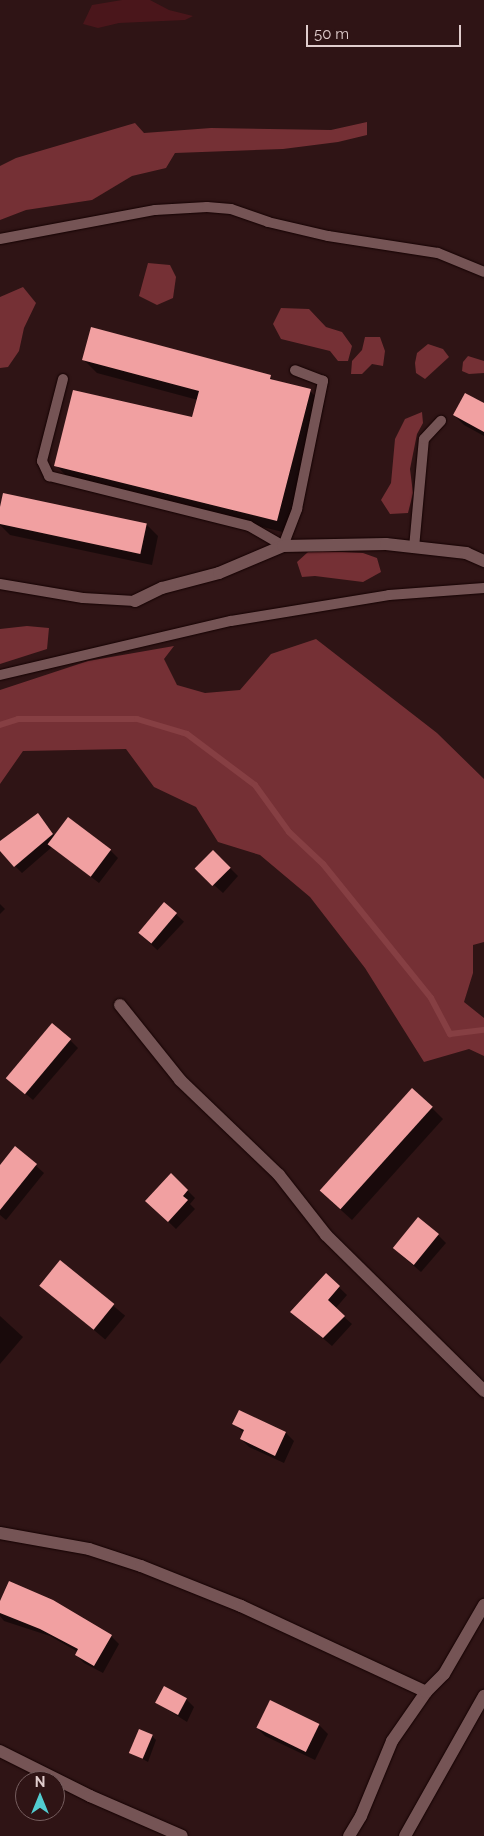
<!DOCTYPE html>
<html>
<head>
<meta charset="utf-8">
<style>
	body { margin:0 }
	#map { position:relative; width:484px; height:1836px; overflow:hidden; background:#2f1415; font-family:Raleway,sans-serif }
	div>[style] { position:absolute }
	.green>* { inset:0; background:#4a161b }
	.forest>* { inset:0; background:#753035 }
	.shadow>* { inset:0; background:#0007; transform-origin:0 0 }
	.stream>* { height:6px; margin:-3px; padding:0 3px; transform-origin:3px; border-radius:3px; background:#863f43 }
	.building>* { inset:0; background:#f1a0a1; transform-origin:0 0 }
	.roads { filter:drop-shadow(0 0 1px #150203) drop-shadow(0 0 1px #150203) }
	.service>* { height:10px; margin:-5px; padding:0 5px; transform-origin:5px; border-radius:5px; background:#755455 }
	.minor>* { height:12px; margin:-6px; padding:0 6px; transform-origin:6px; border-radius:6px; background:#755455 }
	.secondary>* { height:12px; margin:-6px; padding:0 6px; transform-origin:6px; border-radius:6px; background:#755455 }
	span { translate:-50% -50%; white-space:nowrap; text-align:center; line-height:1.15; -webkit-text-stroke:5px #2f1415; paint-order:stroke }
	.north { position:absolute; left:15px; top:1771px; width:50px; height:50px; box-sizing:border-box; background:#2f1415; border:1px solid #765e5f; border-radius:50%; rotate:0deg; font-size:14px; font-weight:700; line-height:20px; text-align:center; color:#e0cdcd }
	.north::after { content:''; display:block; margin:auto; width:18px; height:22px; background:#52ccd0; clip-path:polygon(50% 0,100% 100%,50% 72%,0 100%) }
	.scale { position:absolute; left:306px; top:25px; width:155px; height:22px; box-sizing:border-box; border:2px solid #e0cdcd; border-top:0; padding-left:6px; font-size:15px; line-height:18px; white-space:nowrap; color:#e0cdcd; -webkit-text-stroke:4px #2f1415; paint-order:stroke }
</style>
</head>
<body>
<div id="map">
	<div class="green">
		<i style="clip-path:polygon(122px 0,150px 0,169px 10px,193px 16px,185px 20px,119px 23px,98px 28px,83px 24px,92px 5px)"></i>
	</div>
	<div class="forest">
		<i style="clip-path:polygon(367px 122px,367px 135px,338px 142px,283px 149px,175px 153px,166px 168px,132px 176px,92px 200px,26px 210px,0 220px,0 166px,16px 158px,135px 123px,144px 133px,211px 128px,331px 130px)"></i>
		<i style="clip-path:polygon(148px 263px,170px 265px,176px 277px,173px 298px,157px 305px,139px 296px)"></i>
		<i style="clip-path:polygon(23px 287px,36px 303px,24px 328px,19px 351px,8px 367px,0 368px,0 297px)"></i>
		<i style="clip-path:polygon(281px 308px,309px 309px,326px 327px,342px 332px,352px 346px,348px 361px,338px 361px,330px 351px,281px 339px,273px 324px)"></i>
		<i style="clip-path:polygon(365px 337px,380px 337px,385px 351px,383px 366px,372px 364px,362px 374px,351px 374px,352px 361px,362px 350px)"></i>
		<i style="clip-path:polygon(428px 344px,443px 349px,449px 357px,425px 379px,416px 373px,415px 363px,417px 353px)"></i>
		<i style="clip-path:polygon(468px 356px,484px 361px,484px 373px,469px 374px,462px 371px,463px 362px)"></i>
		<i style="clip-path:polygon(422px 412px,423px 423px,417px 434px,410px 469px,413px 493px,408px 513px,390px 514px,381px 500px,391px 483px,395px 439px,405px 419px)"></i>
		<i style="clip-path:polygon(322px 551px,363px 553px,377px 558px,381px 572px,363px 582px,315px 576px,302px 577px,297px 562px,308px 552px)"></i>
		<i style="clip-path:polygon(27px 626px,49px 628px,47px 649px,0 664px,0 629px)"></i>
		<i style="clip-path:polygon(316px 639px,437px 733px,484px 779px,484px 942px,473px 945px,473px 973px,464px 1002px,484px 1018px,484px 1056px,469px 1049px,424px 1062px,365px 968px,310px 897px,260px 855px,218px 842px,196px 807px,154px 787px,126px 749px,23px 751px,0 784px,0 690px,88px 661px,174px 646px,164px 659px,177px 685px,205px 693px,240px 690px,271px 654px)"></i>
	</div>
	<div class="shadow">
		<i style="clip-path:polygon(83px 359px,270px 377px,276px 382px,310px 391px,324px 405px,291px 534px,70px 480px,56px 465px,193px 419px,198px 400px,97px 373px)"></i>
		<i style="clip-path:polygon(484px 404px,484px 436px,464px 425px,454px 415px)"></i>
		<i style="clip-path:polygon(4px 494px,147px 525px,158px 536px,152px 565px,10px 535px,0 525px)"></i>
		<i style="clip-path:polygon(38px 814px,55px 836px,110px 850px,118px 858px,99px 883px,52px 847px,22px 873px,15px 866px,0 849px,0 843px)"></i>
		<i style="clip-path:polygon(230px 868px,238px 876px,223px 893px,205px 877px)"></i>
		<i style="clip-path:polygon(0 904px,5px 909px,0 914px)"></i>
		<i style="left:165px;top:904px;width:26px;height:39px;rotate:43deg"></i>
		<i style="clip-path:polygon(70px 1040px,78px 1048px,33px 1100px,15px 1085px)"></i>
		<i style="clip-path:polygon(432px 1108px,443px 1119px,352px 1220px,332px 1202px)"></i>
		<i style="clip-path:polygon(16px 1148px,44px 1173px,6px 1220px,0 1215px,0 1167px)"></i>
		<i style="clip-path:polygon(187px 1190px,195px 1198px,190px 1204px,195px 1209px,176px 1229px,155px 1209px)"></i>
		<i style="clip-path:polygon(438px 1235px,446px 1243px,421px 1272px,401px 1255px)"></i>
		<i style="left:60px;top:1261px;width:85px;height:31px;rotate:40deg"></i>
		<i style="clip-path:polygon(326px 1275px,347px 1295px,335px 1309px,352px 1324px,332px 1346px,292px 1312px)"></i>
		<i style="clip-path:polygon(0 1316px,23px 1337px,0 1364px)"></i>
		<i style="clip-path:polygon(239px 1411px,286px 1433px,294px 1441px,284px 1463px,249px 1447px,241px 1439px,244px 1433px,234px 1424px)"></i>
		<i style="clip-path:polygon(0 1604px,111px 1636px,119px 1644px,103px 1673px,84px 1663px,76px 1655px,78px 1652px,50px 1636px,4px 1621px,0 1616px)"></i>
		<i style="clip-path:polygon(186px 1699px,194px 1707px,187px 1722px,157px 1703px)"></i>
		<i style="clip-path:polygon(270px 1701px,320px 1726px,328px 1734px,315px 1760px,265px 1736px,257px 1728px)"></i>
		<i style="clip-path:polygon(152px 1736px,156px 1740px,148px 1762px,130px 1752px)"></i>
	</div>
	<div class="stream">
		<i style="left:0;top:725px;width:19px;rotate:-18deg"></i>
		<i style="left:18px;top:719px;width:119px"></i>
		<i style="left:137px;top:719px;width:52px;rotate:16.7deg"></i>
		<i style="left:187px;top:734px;width:85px;rotate:36.9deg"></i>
		<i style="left:255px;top:785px;width:58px;rotate:54.1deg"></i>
		<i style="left:289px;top:832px;width:47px;rotate:43.3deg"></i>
		<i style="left:323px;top:864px;width:172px;rotate:51.1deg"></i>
		<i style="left:431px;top:998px;width:41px;rotate:62.2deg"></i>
		<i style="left:450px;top:1034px;width:34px;rotate:-7deg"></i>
	</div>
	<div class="building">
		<i style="clip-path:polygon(91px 327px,271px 375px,270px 379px,311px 389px,277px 521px,54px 466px,73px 390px,192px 417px,199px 391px,82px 360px)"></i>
		<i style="clip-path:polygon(465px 393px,484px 403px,484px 432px,453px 415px)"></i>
		<i style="left:3px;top:493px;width:147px;height:31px;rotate:12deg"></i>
		<i style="clip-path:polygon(38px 813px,53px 834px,14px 867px,0 851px,0 841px)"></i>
		<i style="left:68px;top:817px;width:54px;height:34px;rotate:37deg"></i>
		<i style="left:213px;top:850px;width:25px;height:26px;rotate:45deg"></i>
		<i style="left:164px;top:902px;width:17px;height:40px;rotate:40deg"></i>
		<i style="left:52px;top:1023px;width:25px;height:72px;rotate:40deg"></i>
		<i style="left:412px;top:1088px;width:28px;height:138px;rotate:42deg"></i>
		<i style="clip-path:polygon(15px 1146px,37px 1164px,0 1210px,0 1165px)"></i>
		<i style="clip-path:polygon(171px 1173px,188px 1190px,183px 1196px,188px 1200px,168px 1222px,145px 1201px)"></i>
		<i style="left:418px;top:1217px;width:27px;height:40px;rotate:39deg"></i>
		<i style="left:60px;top:1260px;width:70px;height:33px;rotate:39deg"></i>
		<i style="clip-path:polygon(326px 1273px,340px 1286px,328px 1300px,345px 1316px,323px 1338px,290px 1312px)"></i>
		<i style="clip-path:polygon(239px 1410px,286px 1432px,275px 1456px,240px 1439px,244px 1430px,232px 1424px)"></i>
		<i style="clip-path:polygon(9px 1581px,53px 1600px,112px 1635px,94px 1666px,75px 1655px,78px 1649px,40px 1629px,0 1613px,0 1601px)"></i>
		<i style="left:164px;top:1686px;width:26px;height:19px;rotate:28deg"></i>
		<i style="left:270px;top:1700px;width:55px;height:31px;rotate:26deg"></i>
		<i style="left:139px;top:1729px;width:15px;height:26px;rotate:23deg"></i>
	</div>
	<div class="roads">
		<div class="service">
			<i style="left:0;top:239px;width:158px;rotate:-10.6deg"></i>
			<i style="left:155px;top:210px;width:52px;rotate:-3.3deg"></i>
			<i style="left:207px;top:207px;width:24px;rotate:5deg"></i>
			<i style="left:231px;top:209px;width:39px;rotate:19deg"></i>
			<i style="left:268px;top:222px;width:62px;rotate:13.1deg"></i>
			<i style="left:328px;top:236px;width:111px;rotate:8.8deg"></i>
			<i style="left:438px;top:253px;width:50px;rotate:22.4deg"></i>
			<i style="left:63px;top:379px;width:85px;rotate:104.4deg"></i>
			<i style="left:42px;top:461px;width:17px;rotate:65deg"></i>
			<i style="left:49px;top:476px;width:206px;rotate:14deg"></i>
			<i style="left:249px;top:526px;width:39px;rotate:30deg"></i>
			<i style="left:283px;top:546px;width:40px;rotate:-69deg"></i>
			<i style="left:297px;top:509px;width:131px;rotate:-78.5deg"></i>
			<i style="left:323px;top:381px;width:30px;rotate:-159deg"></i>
			<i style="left:414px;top:548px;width:109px;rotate:-84.8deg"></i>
			<i style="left:424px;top:439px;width:25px;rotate:-47deg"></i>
			<i style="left:0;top:584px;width:84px;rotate:9.6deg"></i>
			<i style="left:83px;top:598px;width:52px;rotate:3.3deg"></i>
			<i style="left:0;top:675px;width:237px;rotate:-13.2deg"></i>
			<i style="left:231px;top:621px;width:160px;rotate:-9.3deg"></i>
			<i style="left:389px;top:595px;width:95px;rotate:-4.2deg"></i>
		</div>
		<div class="minor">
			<i style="left:135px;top:601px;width:30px;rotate:-26deg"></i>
			<i style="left:162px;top:588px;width:59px;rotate:-14.7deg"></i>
			<i style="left:219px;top:573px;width:69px;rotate:-22.9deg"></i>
			<i style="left:283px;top:546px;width:103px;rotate:-1.1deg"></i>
			<i style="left:386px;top:544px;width:81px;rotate:6.4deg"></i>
			<i style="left:466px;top:553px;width:20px;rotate:24deg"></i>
			<i style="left:120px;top:1005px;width:96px;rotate:51.3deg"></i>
			<i style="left:180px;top:1080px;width:137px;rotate:43.8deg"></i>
			<i style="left:279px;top:1175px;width:76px;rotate:51.9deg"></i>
			<i style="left:326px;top:1235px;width:222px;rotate:44.6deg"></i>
			<i style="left:0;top:1533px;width:90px;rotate:10.2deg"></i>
			<i style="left:89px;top:1549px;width:55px;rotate:18.1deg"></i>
			<i style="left:141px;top:1566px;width:108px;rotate:21.8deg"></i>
			<i style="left:241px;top:1606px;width:204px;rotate:24.9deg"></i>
			<i style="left:0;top:1751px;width:101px;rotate:26.6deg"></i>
			<i style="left:90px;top:1796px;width:100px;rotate:23.5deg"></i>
			<i style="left:349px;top:1836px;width:23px;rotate:-59deg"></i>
			<i style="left:361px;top:1816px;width:81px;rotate:-67.5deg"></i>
			<i style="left:392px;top:1741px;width:60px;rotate:-55.2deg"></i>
			<i style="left:426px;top:1692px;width:25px;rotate:-45deg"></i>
			<i style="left:444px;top:1674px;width:80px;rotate:-59.9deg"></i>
		</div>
		<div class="secondary">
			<i style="left:405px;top:1836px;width:161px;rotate:-60.6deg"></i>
		</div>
	</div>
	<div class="north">N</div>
	<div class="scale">50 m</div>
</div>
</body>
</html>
